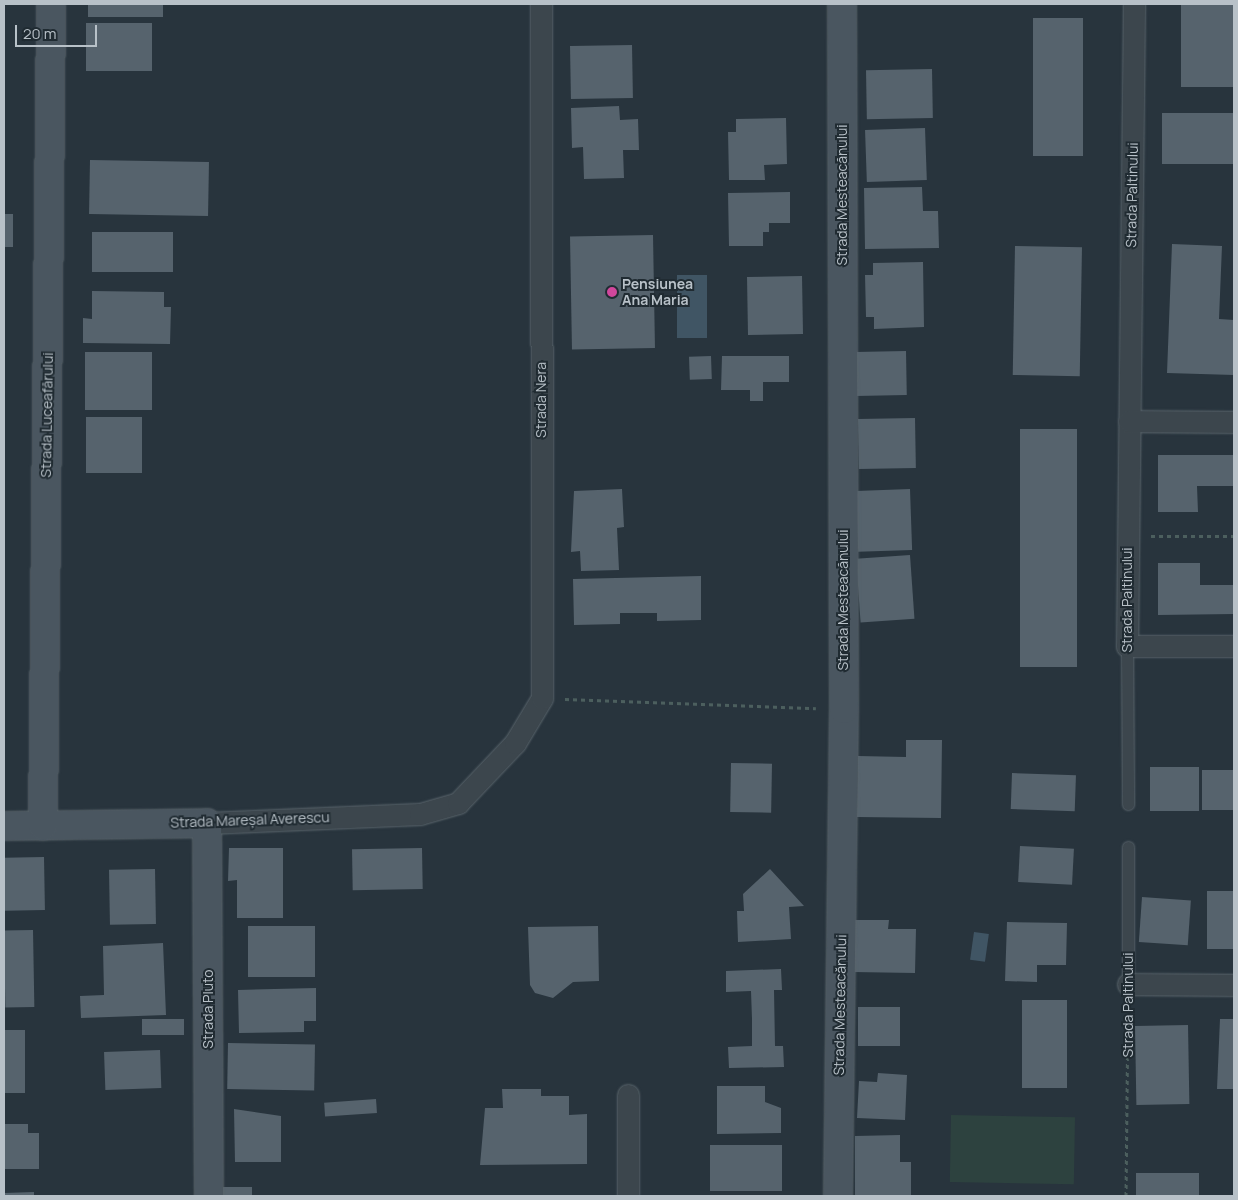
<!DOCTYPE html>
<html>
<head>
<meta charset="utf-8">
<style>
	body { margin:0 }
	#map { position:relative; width:1238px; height:1200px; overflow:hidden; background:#28343d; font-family:Manrope,sans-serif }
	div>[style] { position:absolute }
	.green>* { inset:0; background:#2d423f; transform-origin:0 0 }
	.water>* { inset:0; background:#405564; transform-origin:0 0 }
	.building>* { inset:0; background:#56636d; transform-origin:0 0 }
	.path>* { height:3px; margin-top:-1.5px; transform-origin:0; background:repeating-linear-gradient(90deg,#4c5f5e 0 4px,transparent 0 8px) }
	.roads { filter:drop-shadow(0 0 1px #59646b) drop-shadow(0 0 1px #59646b) }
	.lane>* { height:11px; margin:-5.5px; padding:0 5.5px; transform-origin:5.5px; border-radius:5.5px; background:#3c464d }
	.street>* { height:21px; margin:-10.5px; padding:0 10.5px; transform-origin:10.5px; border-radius:10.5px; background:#3c464d }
	.secondary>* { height:28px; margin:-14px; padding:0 14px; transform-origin:14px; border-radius:14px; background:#4a5660 }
	.dots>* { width:14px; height:14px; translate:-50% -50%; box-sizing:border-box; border:2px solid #202b32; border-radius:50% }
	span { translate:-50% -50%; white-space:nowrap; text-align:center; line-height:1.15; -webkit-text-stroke:4px #202b32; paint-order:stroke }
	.street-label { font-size:14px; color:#b8c1c8 }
	.poi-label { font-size:14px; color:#b8c1c8; font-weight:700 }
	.left { translate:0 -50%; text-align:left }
	.frame { position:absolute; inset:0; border:5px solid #b8c1c8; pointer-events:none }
	.scale { position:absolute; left:15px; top:25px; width:82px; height:22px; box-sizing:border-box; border:2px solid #b8c1c8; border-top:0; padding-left:6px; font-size:15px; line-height:18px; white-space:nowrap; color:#b8c1c8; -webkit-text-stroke:4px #202b32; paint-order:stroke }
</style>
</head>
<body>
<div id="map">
	<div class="green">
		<i style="left:951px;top:1115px;width:124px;height:67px;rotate:1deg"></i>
	</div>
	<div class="water">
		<i style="left:707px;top:275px;width:63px;height:30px;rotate:90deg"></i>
		<i style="left:974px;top:932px;width:15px;height:28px;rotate:8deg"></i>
	</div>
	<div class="building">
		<i style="left:88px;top:4px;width:75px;height:13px"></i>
		<i style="left:1181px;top:4px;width:53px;height:83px"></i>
		<i style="left:1033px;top:18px;width:50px;height:138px"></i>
		<i style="left:86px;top:23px;width:66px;height:48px"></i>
		<i style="left:632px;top:45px;width:53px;height:62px;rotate:89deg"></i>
		<i style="left:932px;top:69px;width:49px;height:66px;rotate:89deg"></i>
		<i style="clip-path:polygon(619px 106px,620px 120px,638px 119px,639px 150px,623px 150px,624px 178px,584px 179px,583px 147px,572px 148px,571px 108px)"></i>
		<i style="left:1162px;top:113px;width:72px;height:51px"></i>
		<i style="clip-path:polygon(786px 118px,787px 164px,764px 165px,765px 180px,729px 180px,728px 132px,736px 132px,736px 119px)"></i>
		<i style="left:925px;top:128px;width:52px;height:60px;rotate:88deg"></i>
		<i style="left:90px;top:160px;width:119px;height:54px;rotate:1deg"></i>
		<i style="clip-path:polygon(922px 187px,923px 211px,938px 211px,939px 248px,865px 249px,864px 188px)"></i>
		<i style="clip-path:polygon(790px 192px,790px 223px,769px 223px,769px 232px,763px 232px,763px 246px,729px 246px,728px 193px)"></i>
		<i style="left:4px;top:214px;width:9px;height:33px"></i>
		<i style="left:92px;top:232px;width:81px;height:40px"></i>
		<i style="left:653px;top:235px;width:113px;height:83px;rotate:89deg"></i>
		<i style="clip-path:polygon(1172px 244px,1222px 246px,1219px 319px,1234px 320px,1234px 375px,1167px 373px)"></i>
		<i style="left:1015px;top:246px;width:67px;height:129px;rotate:1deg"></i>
		<i style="clip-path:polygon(923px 262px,924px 327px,874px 329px,874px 317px,866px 317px,865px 275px,873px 275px,873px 263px)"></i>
		<i style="left:802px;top:276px;width:58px;height:55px;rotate:89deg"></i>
		<i style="clip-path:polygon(92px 291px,164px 292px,164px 307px,171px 307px,170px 344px,83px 343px,83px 318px,92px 319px)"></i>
		<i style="left:906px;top:351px;width:44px;height:51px;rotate:89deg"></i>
		<i style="left:85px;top:352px;width:67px;height:58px"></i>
		<i style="left:711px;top:356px;width:23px;height:22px;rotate:88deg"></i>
		<i style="clip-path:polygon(722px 356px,789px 356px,789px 382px,763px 382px,763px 401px,750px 401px,750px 390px,721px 390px)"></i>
		<i style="left:86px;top:417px;width:56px;height:56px"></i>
		<i style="left:915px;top:418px;width:50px;height:57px;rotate:89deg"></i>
		<i style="left:1020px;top:429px;width:57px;height:238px"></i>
		<i style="clip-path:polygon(1158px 455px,1234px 455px,1234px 486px,1197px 486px,1198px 512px,1158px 512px)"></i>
		<i style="clip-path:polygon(622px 489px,624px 527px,617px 528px,619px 570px,581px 571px,580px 551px,571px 552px,574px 491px)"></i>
		<i style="left:910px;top:489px;width:61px;height:54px;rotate:88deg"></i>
		<i style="left:910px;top:555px;width:64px;height:54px;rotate:86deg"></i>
		<i style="clip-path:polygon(1158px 563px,1200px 563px,1200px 585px,1234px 585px,1234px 614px,1158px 615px)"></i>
		<i style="clip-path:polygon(701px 576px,701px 620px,657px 621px,657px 613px,620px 613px,620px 624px,574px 625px,573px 579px)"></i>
		<i style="clip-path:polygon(906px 740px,942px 740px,941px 818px,857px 817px,858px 756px,906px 757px)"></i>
		<i style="left:731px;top:763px;width:41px;height:49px;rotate:1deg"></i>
		<i style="left:1150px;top:767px;width:49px;height:44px"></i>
		<i style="left:1234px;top:770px;width:40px;height:32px;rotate:90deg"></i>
		<i style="left:1012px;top:773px;width:64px;height:36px;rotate:2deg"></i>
		<i style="left:1020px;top:846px;width:54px;height:36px;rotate:3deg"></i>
		<i style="clip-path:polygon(229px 848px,283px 848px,283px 918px,237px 918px,237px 880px,228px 881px)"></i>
		<i style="left:422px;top:848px;width:41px;height:70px;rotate:89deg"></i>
		<i style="left:44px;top:857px;width:53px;height:40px;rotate:89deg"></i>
		<i style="left:155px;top:869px;width:55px;height:46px;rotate:89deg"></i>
		<i style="clip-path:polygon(770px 869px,804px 906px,789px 907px,791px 939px,738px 942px,737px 911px,744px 911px,743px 894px)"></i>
		<i style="left:1207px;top:891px;width:27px;height:58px"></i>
		<i style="left:1142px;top:897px;width:49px;height:45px;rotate:4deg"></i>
		<i style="clip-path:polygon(854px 920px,889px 920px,888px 929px,916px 929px,915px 973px,853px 972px)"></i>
		<i style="clip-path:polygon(1007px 922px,1067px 923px,1066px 965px,1037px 965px,1037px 982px,1005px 981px)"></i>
		<i style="left:248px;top:926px;width:67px;height:51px"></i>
		<i style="clip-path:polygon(598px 926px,599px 981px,573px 982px,553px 998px,535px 993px,530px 985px,528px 927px)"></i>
		<i style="left:33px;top:930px;width:77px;height:29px;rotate:89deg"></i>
		<i style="clip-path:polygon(163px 943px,166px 1015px,81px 1018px,80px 996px,104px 995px,103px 946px)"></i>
		<i style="clip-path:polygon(781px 969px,782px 990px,774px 990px,775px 1046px,783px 1046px,784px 1067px,729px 1068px,728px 1047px,752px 1046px,752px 1019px,751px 991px,726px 992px,726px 971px)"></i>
		<i style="clip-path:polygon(316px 988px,316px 1021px,304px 1021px,304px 1032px,239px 1033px,238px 990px)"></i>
		<i style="left:1022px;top:1000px;width:45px;height:88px"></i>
		<i style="left:858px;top:1007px;width:42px;height:39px"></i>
		<i style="left:184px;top:1019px;width:16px;height:42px;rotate:90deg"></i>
		<i style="clip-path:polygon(1220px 1019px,1234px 1019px,1234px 1089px,1217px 1089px)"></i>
		<i style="left:1188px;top:1025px;width:79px;height:53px;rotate:89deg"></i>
		<i style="left:4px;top:1030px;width:21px;height:63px"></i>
		<i style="left:228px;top:1043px;width:87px;height:46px;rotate:1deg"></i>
		<i style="left:160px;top:1050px;width:38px;height:56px;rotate:88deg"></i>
		<i style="clip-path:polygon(878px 1073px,907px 1075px,905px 1120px,857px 1118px,859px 1081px,877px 1082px)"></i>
		<i style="clip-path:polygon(717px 1086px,765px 1086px,765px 1102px,781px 1108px,781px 1133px,717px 1134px)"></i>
		<i style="clip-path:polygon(502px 1089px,541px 1089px,541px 1096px,569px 1096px,569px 1115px,587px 1114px,587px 1164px,480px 1165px,485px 1108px,503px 1108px)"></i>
		<i style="left:376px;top:1099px;width:14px;height:52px;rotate:86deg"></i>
		<i style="clip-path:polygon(234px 1109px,281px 1116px,281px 1162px,235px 1162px)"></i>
		<i style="clip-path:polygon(4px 1124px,28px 1124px,28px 1133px,39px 1133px,39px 1169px,4px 1169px)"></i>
		<i style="clip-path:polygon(900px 1135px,900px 1162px,911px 1162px,911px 1196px,855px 1196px,855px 1136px)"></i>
		<i style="left:782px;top:1145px;width:46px;height:72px;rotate:90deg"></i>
		<i style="left:1199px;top:1173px;width:23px;height:63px;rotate:90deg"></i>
		<i style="left:252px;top:1187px;width:9px;height:29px;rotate:90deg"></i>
		<i style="clip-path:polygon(34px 1192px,34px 1196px,4px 1196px,4px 1193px)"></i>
	</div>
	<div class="path">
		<i style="left:1151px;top:536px;width:83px"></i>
		<i style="left:565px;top:699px;width:251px;rotate:2.1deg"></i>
		<i style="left:1126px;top:1196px;width:189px;rotate:-89.4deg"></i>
	</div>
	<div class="roads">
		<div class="lane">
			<i style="left:1127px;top:646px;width:158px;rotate:89.6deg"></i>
			<i style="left:1128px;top:847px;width:137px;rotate:90deg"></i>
		</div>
		<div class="street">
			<i style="left:1134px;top:4px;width:642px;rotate:90.62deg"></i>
			<i style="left:1127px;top:646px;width:107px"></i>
			<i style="left:1129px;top:421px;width:105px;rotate:0.5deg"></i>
			<i style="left:207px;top:823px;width:213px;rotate:-2.4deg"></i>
			<i style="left:420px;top:814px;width:40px;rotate:-16deg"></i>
			<i style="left:458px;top:803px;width:83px;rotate:-46.5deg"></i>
			<i style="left:515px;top:743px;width:52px;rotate:-59deg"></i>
			<i style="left:542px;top:698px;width:694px;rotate:-90.08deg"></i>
			<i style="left:1128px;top:984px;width:106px;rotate:0.5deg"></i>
			<i style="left:628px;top:1095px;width:101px;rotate:90deg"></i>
		</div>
		<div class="secondary">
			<i style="left:4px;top:826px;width:203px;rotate:-0.8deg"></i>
			<i style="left:207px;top:823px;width:373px;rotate:89.7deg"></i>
			<i style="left:43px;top:826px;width:822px;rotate:-89.44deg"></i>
			<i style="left:838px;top:1196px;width:487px;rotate:-89.3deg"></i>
			<i style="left:844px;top:709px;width:705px;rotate:-90.16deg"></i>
		</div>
	</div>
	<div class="dots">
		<i style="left:612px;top:292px;background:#d1479c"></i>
	</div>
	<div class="street-label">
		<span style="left:842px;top:195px;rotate:-90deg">Strada Mesteacănului</span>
		<span style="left:1132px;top:195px;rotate:-89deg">Strada Paltinului</span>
		<span style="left:541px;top:400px;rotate:-90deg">Strada Nera</span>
		<span style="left:47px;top:415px;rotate:-89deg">Strada Luceafărului</span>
		<span style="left:843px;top:600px;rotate:-90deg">Strada Mesteacănului</span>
		<span style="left:1127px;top:600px;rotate:-90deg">Strada Paltinului</span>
		<span style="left:250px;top:820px;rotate:-2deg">Strada Mareșal Averescu</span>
		<span style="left:840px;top:1005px;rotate:-89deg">Strada Mesteacănului</span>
		<span style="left:1128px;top:1005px;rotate:-90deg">Strada Paltinului</span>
		<span style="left:208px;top:1009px;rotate:-90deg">Strada Pluto</span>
	</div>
	<div class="poi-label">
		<span class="left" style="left:622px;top:292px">Pensiunea<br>Ana Maria</span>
	</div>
	<div class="frame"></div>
	<div class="scale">20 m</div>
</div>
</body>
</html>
